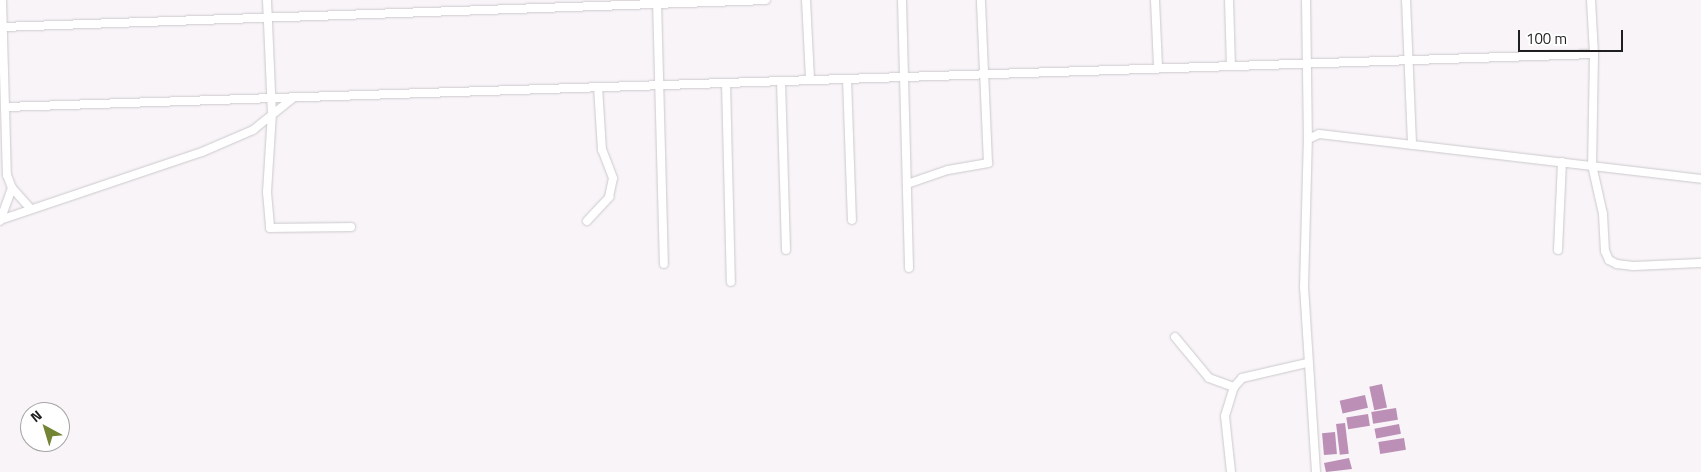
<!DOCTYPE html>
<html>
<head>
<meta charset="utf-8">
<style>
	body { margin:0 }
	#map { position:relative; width:1701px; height:472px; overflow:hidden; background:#f8f4f8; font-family:"Titillium Web",sans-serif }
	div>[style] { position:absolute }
	.water>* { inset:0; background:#bb8fb6; transform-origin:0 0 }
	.roads { filter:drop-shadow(0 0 1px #ccc9cc) drop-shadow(0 0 1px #ccc9cc) }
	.minor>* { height:8px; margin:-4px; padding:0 4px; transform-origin:4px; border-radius:4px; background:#fff }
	span { translate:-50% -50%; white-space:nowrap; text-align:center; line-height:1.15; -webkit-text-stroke:4px #fff; paint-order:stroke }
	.north { position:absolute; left:20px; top:402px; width:50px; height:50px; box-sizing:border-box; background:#fff; border:1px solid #a6a5a6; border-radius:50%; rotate:321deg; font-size:14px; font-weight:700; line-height:20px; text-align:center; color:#201f20 }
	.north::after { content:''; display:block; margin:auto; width:18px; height:22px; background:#738434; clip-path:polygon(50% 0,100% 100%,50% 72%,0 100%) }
	.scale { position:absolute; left:1518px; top:30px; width:105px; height:22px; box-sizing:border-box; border:2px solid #201f20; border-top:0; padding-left:6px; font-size:15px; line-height:18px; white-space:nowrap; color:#201f20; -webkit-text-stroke:4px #fff; paint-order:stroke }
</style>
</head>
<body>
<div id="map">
	<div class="water">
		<i style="left:1382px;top:384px;width:24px;height:13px;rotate:78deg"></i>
		<i style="left:1365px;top:395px;width:13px;height:26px;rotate:77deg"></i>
		<i style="left:1396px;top:408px;width:12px;height:25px;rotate:81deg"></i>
		<i style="left:1368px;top:414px;width:12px;height:22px;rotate:81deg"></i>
		<i style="left:1345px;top:423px;width:31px;height:9px;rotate:83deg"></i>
		<i style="left:1399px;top:424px;width:10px;height:25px;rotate:79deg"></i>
		<i style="left:1335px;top:432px;width:22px;height:13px;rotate:85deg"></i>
		<i style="left:1404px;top:438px;width:12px;height:26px;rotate:81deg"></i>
		<i style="clip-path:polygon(1349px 458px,1352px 469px,1326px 472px,1324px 463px)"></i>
	</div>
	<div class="roads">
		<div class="minor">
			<i style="left:2px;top:0;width:175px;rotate:88.4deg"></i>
			<i style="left:7px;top:175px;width:14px;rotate:69deg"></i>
			<i style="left:12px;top:188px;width:28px;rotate:48deg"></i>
			<i style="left:267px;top:0;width:113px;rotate:87.5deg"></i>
			<i style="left:272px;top:113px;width:79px;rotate:93.6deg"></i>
			<i style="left:267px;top:192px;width:36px;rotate:85deg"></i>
			<i style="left:270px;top:228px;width:81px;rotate:-0.7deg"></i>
			<i style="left:657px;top:0;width:264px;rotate:88.5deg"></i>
			<i style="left:806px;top:0;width:80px;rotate:87.1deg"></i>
			<i style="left:902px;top:0;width:268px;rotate:88.5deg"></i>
			<i style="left:1155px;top:0;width:67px;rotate:87.4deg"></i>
			<i style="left:1229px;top:0;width:66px;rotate:88.3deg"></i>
			<i style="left:1306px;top:0;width:139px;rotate:89.2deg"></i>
			<i style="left:1406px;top:0;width:145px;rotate:87.6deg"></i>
			<i style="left:1591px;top:0;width:54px;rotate:86.8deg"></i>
			<i style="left:1594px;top:54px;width:111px;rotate:91deg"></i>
			<i style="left:1592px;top:165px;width:50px;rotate:77.3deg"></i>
			<i style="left:1603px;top:214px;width:37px;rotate:87deg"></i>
			<i style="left:1605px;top:251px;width:10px;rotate:66deg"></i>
			<i style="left:1609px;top:260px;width:9px;rotate:27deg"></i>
			<i style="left:1617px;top:264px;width:16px;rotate:7deg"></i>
			<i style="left:1633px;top:266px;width:68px;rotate:-2.5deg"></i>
			<i style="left:2px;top:27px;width:764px;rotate:-2.02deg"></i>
			<i style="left:847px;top:79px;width:141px;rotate:88deg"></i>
			<i style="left:781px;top:81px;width:169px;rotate:88.3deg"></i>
			<i style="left:726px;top:83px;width:199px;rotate:88.6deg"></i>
			<i style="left:5px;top:107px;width:1590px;rotate:-1.91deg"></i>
			<i style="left:907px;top:184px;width:43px;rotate:-18.9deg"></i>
			<i style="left:948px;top:170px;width:41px;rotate:-9.9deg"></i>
			<i style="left:988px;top:163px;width:163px;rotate:-92.5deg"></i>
			<i style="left:0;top:220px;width:213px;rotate:-18.6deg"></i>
			<i style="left:202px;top:152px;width:56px;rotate:-23.3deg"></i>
			<i style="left:253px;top:130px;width:51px;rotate:-38.7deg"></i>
			<i style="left:0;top:221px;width:35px;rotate:-70deg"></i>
			<i style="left:587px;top:221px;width:33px;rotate:-47deg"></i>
			<i style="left:609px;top:197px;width:19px;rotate:-78deg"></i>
			<i style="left:613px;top:178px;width:30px;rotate:-111deg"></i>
			<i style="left:602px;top:150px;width:63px;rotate:-93.6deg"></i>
			<i style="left:1558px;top:250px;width:88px;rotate:-87.4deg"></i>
			<i style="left:1175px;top:337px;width:53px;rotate:50.3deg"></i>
			<i style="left:1209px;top:378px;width:27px;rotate:20deg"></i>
			<i style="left:1231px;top:472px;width:56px;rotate:-96.1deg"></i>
			<i style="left:1225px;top:416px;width:30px;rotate:-73deg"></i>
			<i style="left:1234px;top:387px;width:12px;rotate:-48deg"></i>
			<i style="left:1242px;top:378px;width:67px;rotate:-13deg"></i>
			<i style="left:1316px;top:472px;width:185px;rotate:-93.7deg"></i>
			<i style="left:1304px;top:287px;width:148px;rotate:-88.5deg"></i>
			<i style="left:1308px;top:139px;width:12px;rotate:-24deg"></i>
			<i style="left:1319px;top:134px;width:385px;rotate:6.7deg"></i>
		</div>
	</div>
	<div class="north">N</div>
	<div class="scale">100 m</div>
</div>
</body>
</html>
